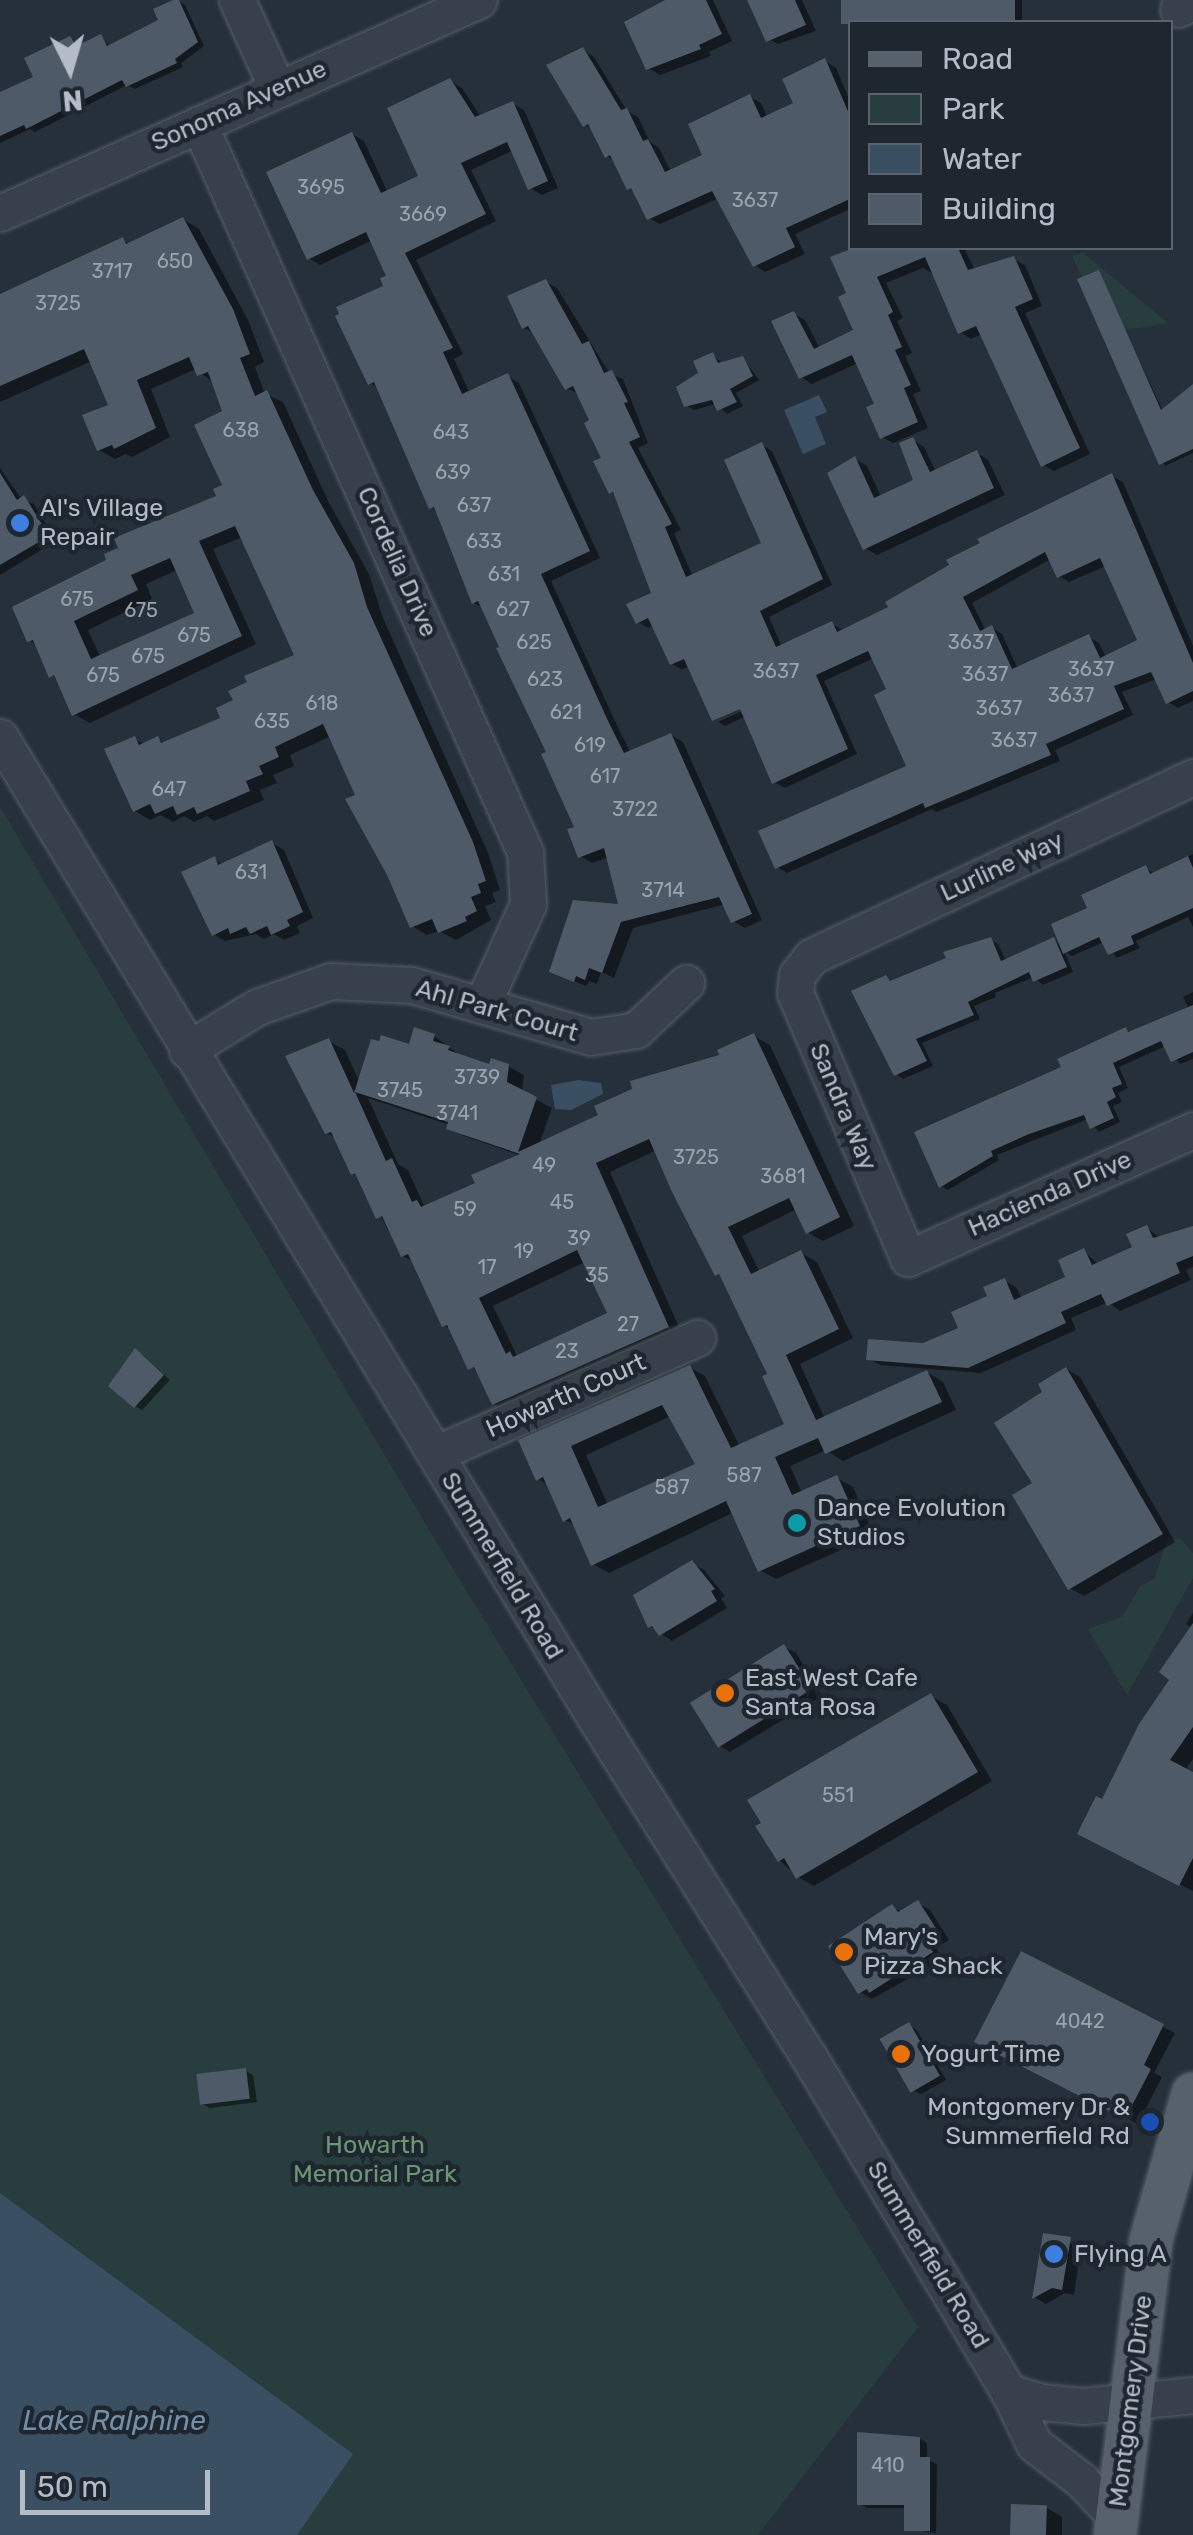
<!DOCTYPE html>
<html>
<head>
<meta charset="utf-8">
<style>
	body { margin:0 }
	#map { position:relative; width:1193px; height:2535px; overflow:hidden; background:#25303b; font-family:Rubik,sans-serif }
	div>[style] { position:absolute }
	.green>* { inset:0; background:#283d3d }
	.water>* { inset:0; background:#3b4f63 }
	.shadow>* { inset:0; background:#0007; transform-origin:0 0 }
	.building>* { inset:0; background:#4e5a67; transform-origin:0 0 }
	.roads { filter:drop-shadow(0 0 2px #565f69) drop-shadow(0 0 2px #565f69) }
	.minor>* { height:35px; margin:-17.5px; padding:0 17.5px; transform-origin:17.5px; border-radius:17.5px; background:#38414b }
	.major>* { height:42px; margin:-21px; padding:0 21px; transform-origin:21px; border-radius:21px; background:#56616b }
	.dots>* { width:28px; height:28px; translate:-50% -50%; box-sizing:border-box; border:5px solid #1e2630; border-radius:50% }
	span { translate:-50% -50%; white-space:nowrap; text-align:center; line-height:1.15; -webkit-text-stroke:9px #1e2630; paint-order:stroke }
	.number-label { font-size:20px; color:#9aa4af }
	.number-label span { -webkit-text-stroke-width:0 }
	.street-label { font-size:25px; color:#b4bcc7 }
	.poi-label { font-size:25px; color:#b4bcc7 }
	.left { translate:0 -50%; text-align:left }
	.right { translate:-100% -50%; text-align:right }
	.park-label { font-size:25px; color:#6d9674 }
	.water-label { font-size:28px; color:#768fa8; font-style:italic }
	.legend { position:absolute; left:848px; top:20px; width:325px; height:230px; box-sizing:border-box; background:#1e2630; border:2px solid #5a626c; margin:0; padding:12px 18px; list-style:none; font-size:30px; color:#b4bcc7 }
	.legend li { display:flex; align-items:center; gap:20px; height:50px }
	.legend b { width:50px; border:2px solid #5a626c }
	.north { position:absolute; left:20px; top:20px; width:100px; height:100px; -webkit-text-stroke:8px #1e2630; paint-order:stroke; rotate:175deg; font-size:28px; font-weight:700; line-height:40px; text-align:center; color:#b4bcc7 }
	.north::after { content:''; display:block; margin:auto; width:35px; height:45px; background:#b4bcc7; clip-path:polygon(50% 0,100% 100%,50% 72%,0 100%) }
	.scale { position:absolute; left:20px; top:2470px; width:190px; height:45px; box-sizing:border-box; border:5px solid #b4bcc7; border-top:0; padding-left:12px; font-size:30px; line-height:35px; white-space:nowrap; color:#b4bcc7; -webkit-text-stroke:8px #1e2630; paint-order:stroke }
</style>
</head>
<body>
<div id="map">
	<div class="green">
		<i style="clip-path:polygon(1083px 253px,1168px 323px,1125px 330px,1099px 271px,1082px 277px,1072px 256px)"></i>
		<i style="clip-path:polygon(0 807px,431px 1533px,918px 2327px,758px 2535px,0 2535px)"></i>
		<i style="clip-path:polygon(1168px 1538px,1181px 1539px,1193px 1553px,1193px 1578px,1127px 1695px,1088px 1629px,1123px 1616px,1140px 1586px,1154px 1579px)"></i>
	</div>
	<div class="water">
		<i style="clip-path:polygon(819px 395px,827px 412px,815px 417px,826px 444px,803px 454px,784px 410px)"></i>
		<i style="clip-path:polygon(579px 1080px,601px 1083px,603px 1094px,571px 1110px,555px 1109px,551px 1085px)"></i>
		<i style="clip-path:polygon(0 2193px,353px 2454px,297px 2535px,0 2535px)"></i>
	</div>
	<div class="shadow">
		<i style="clip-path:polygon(678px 0,713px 0,732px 41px,709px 52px,711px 56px,660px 75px,648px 68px)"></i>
		<i style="clip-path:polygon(750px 0,802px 0,816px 31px,778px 44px,766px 38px)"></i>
		<i style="left:843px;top:0;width:179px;height:24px"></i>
		<i style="clip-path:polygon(178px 1px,185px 5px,204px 46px,181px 63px,183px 67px,135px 89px,127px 85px,35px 132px,30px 129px,0 143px,0 95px,36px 78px,70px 39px,80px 47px,101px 37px,111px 47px,161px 21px)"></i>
		<i style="clip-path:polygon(583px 50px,594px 57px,627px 111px,638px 117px,650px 142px,659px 148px,671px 172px,706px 156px,750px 97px,761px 103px,767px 117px,796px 104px,825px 61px,836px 68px,850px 101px,850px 209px,795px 234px,805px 254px,765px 272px,754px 265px,719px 198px,660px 224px,649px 218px,616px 161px,607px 156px,594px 131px,585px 125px)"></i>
		<i style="clip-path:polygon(450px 81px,462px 88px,481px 117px,512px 103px,524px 110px,558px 188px,542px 195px,530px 188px,514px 150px,471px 170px,496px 221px,416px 260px,463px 354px,454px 359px,470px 394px,508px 376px,519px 383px,600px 558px,551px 581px,620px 732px,631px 753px,671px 735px,683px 742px,762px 920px,745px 928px,733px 921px,726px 904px,633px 928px,614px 978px,601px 972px,597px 984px,589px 981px,586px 986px,564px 977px,622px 907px,609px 857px,592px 863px,580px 856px,577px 828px,549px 753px,484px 609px,474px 603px,439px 512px,431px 507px,378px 388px,370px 383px,389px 277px,373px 240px,320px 265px,309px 258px,352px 134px,364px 141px,388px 193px,421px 177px)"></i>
		<i style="clip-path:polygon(evenodd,183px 219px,199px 229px,248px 320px,264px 362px,255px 367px,265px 394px,283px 402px,328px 501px,369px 574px,383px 618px,488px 853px,500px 890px,492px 893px,496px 902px,485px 906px,491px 920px,456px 940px,439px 931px,427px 935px,412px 926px,331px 736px,290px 755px,294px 766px,273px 775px,277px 783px,260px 790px,264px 800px,214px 821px,207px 816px,194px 822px,184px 816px,173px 822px,161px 815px,150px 820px,135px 811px,135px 739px,145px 745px,158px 739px,166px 744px,224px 720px,236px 702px,297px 656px,243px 537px,213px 549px,256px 644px,90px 723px,74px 714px,38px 646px,29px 640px,110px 561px,219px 498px,226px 486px,225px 412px,215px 384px,196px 369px,151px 389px,170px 437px,132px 457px,126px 454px,115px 459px,99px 450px,112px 406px,92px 361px,0 402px,0 294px,123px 240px,130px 244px,183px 219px,177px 570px,197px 615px,101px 658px,88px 630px,152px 599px,146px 584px,177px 570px)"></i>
		<i style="clip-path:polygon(860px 248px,964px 248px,975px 270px,1013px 259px,1025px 265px,1042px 306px,1025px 313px,1090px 454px,1054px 471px,1043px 465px,982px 334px,971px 339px,960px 332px,932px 273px,923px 268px,886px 283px,903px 318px,897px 321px,912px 353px,905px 356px,921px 391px,913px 394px,928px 428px,893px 443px,882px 437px,877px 405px,858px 363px,812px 384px,801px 377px,794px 314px,805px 320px,820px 349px,856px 331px,850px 295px,833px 258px)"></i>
		<i style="clip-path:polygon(1098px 273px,1163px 411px,1193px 387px,1193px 453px,1165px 466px)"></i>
		<i style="clip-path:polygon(evenodd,546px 282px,557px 288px,610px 374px,623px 379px,648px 443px,638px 448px,681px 530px,674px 533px,693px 577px,764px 544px,762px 445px,772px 451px,832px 585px,769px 617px,782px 647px,832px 624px,844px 631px,891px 608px,1112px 476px,1123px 482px,1193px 646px,1193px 701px,1178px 708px,1168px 702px,1157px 679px,1122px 692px,1133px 715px,1055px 750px,1060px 761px,937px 812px,932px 809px,787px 873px,777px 867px,909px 767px,890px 690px,874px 658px,824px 681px,857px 754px,785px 788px,774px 782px,746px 716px,725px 726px,718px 722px,753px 706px,750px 701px,714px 720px,690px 666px,682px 670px,672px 664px,654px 625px,648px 628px,638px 622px,654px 594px,617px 496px,610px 492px,604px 459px,579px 394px,567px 388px,536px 334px,524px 328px,546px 282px,1051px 559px,1059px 576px,1069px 582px,1106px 566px,1140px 641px,1106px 657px,1099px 643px,1089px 637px,1018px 669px,1002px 634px,992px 628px,986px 631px,972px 603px,1051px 559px)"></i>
		<i style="clip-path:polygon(713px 355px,723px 364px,743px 358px,759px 380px,736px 393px,743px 406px,727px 414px,716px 404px,694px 410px,686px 405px)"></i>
		<i style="clip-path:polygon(913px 440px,924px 447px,936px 472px,977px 453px,988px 460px,1005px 495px,877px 555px,865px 548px,855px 459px,867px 466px,881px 497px,916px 481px)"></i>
		<i style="clip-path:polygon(0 468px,22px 500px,34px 504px,56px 541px,0 575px)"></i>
		<i style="clip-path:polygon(272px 843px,284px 850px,313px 918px,297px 926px,300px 933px,284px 940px,274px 934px,264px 939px,256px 934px,225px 941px,213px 934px,214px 859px,224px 865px)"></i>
		<i style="clip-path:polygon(1193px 854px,1193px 927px,1188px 917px,1136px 941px,1140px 948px,1117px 958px,1104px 942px,1072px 956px,1064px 951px,1073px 972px,1043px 985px,1034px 977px,995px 993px,996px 997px,974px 1006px,980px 1019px,922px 1043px,933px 1066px,903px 1079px,896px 1074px,886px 978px,894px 982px,991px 940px,998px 944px,1006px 961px,1053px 940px,1062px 945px,1090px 910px,1146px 868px,1154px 874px)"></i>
		<i style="clip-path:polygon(1193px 992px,1193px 1059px,1180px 1064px,1166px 1046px,1119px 1067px,1128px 1088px,1118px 1093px,1122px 1102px,1113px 1106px,1120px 1122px,1099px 1132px,1088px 1119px,997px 1155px,999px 1160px,948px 1190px,941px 1186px,1064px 1068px,1126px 1030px,1132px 1033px,1189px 1009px,1183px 997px)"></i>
		<i style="clip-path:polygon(evenodd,434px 1036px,464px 1058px,490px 1067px,508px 1066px,524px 1075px,522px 1092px,552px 1108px,539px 1145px,723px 1057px,754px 1036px,770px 1045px,854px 1226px,823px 1241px,807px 1232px,797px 1209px,742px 1236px,760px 1273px,801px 1253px,817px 1262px,853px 1338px,800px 1364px,825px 1419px,927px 1372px,943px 1382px,956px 1410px,843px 1461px,826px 1450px,790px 1466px,802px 1493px,837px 1478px,853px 1487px,874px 1535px,776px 1579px,760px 1570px,734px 1512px,609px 1573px,593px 1564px,576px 1525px,565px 1520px,550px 1486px,538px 1479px,521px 1442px,689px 1367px,705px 1376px,740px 1447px,787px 1425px,770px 1375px,724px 1278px,717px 1274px,657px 1150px,610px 1172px,683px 1336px,510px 1413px,494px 1404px,452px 1330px,444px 1325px,414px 1262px,403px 1256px,337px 1139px,327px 1133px,329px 1041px,345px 1050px,360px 1083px,434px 1036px,368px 1098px,450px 1125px,464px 1136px,522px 1156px,478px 1184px,425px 1208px,408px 1170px,398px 1164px,368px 1098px,434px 1036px,585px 1262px,610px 1315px,518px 1358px,493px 1306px,585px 1262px,434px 1036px,671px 1416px,698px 1465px,608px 1505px,586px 1455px,671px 1416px)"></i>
		<i style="clip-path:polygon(1147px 1228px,1160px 1238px,1193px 1229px,1193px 1267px,1186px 1270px,1191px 1280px,1120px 1311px,1108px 1302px,1071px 1318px,1076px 1330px,981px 1373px,880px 1365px,869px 1359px,923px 1346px,961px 1329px,1005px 1281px,1016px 1287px,1022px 1299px,1069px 1278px,1084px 1251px,1099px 1265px,1135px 1248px)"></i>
		<i style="clip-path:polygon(143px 1355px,170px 1380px,142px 1410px,135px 1406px)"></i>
		<i style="clip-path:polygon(1066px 1369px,1080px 1377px,1175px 1542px,1084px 1596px,1070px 1588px,1035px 1484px,1046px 1393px)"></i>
		<i style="clip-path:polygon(692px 1563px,704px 1570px,725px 1596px,721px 1598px,727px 1608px,672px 1641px,650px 1626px)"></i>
		<i style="clip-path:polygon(1193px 1613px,1193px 1759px,1185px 1770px,1193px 1774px,1193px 1891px,1096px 1842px,1103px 1802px,1172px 1679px,1192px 1628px,1186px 1624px)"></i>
		<i style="clip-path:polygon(784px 1647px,796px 1653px,822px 1696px,730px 1752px,718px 1745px)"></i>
		<i style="clip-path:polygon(931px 1696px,947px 1705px,992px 1781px,814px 1886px,798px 1877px,779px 1860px)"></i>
		<i style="clip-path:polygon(918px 1903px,930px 1910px,949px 1940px,936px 1948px,943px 1959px,872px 1999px,860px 1992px,892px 1907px,902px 1912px)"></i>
		<i style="clip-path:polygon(1022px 1954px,1175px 2033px,1154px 2073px,1162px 2077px,1138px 2124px,989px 2048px)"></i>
		<i style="clip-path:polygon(909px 2025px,916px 2029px,946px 2080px,921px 2094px,913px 2090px)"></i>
		<i style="clip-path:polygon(246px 2071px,253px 2075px,257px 2102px,210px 2108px,202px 2104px)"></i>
		<i style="clip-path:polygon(1045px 2236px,1081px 2247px,1074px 2295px,1065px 2293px,1046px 2304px,1035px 2298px)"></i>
		<i style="clip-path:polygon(920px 2439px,927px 2443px,927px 2460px,937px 2464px,936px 2533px,907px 2529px,907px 2508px,867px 2508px,860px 2504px)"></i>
		<i style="clip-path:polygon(1047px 2508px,1062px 2517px,1062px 2535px,1013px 2535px)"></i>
	</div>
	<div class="building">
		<i style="clip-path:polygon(173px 0,179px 0,198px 42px,175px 59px,177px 63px,126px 87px,122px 80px,26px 129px,24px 125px,0 136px,0 92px,33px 77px,24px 58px,70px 36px,76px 46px,101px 34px,107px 46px,158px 20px,153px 9px)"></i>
		<i style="clip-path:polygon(665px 0,706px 0,722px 34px,699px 45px,701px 49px,646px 70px,624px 22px)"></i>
		<i style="clip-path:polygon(747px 0,795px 0,806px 25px,766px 42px)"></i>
		<i style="left:841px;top:0;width:174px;height:24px"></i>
		<i style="clip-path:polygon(583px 47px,621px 110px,627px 108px,643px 141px,648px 139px,665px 172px,702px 155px,688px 124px,750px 94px,761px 118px,793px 103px,782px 79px,825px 58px,850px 116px,850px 199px,786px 228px,795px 247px,753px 267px,712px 191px,647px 220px,631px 188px,627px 190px,610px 155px,605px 158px,588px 124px,583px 127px,546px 65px)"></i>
		<i style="clip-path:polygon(450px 78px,475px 117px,513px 101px,548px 181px,528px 190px,507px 142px,461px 163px,486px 214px,405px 253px,453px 348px,443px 352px,462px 394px,508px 373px,590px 551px,541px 574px,609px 723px,624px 753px,671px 733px,752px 914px,731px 923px,719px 897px,621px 922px,602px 973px,589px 968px,585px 980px,576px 976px,574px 982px,549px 972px,573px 900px,618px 904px,604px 848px,578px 858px,567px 829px,574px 827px,541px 754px,546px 752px,496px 648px,499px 647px,478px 601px,472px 604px,434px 507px,429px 509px,374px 382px,368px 385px,335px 316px,339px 314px,336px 307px,383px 286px,380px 278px,386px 276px,366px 232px,307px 260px,266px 172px,352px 132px,381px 193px,418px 176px,387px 108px)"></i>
		<i style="clip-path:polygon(evenodd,183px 217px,233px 309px,250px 354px,240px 358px,255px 396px,267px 390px,313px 490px,354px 563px,367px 607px,473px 842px,486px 881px,478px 884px,481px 893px,471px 897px,477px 911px,465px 917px,467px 921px,438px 933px,432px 919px,410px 928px,387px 875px,345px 799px,355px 795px,323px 724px,275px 747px,279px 757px,259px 766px,263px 774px,246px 781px,250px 791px,197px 814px,194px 807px,177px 815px,173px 806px,155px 814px,150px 804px,133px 812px,104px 749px,135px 736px,139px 745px,158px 736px,161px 743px,220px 718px,216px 708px,233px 700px,228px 691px,247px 682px,244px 676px,294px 655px,235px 526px,199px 541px,242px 636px,72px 716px,54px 675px,49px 678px,33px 640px,27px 642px,12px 607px,106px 560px,104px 554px,118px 548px,114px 538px,216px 496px,213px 489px,222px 485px,194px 425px,222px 411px,208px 372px,197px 376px,189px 357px,137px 380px,156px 428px,114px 449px,112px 445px,97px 451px,82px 415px,108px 405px,84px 349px,0 386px,0 294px,123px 237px,126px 244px,183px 217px,170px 558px,194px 613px,91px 659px,74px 621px,138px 590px,131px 575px,170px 558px)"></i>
		<i style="clip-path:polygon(853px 248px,958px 248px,968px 270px,1014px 256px,1033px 299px,1015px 307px,1080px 448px,1041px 467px,976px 326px,958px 334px,925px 257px,877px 277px,893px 312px,888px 315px,902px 347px,895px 350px,911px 385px,904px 388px,918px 422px,880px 439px,866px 407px,874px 404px,852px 355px,799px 379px,771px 321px,794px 311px,814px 349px,853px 330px,838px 297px,846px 293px,830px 257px)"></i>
		<i style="clip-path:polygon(1099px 270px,1161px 410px,1193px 384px,1193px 449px,1159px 465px,1077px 279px)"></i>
		<i style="clip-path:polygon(evenodd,546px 279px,582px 344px,589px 341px,604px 373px,612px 370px,628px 402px,624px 403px,640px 437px,629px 442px,672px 524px,665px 527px,686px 577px,761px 543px,724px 460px,762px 442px,823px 579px,760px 611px,776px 647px,832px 621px,837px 632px,888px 607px,885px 602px,949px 565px,946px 560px,980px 543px,977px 539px,1112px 473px,1193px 663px,1193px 691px,1166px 704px,1151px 672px,1114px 686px,1124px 709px,1046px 744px,1051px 755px,925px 808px,923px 803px,775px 869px,758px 831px,906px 766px,874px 695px,886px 689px,868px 651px,816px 675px,848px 749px,772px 784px,740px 709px,712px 721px,684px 659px,670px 665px,648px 618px,636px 624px,626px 604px,651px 593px,613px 492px,609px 494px,593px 461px,601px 458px,584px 423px,589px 420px,573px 386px,565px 390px,528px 326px,522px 329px,507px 296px,546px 279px,1045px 552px,1057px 578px,1100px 558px,1137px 640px,1100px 658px,1089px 634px,1012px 669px,992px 625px,980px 631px,963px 597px,1045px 552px)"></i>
		<i style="clip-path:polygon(713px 352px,718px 363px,743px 356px,753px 376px,730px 389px,737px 402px,717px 411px,712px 400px,684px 407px,676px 387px,698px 373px,693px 361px)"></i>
		<i style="clip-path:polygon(913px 437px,930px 472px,977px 450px,994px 488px,863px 550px,827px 473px,855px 456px,874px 498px,913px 480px,899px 443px)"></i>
		<i style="clip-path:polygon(0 473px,17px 500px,24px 495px,49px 536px,0 565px)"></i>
		<i style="clip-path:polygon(272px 840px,303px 912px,287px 920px,290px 926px,271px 935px,267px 926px,250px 934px,246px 927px,230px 934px,228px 928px,212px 936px,181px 872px,215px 856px,218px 865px)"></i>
		<i style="clip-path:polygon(1188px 856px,1193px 868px,1193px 908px,1131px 936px,1134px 944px,1108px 955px,1099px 937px,1063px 954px,1051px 924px,1087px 908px,1081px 895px,1146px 865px,1150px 874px)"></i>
		<i style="clip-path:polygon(991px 937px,1001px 961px,1054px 937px,1067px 967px,1033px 982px,1029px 972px,968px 1002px,974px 1015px,916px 1039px,927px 1061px,894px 1076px,851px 991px,886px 975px,890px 981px,946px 958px,943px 952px)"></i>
		<i style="clip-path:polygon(1193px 1005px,1193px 1052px,1171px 1062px,1161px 1041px,1113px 1063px,1122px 1084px,1112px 1088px,1116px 1097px,1107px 1102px,1114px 1118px,1090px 1129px,1084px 1115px,1029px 1134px,991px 1151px,993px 1156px,939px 1188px,914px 1132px,1061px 1067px,1057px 1059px,1126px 1027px,1128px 1032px)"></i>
		<i style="clip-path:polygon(evenodd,414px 1027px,435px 1034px,433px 1041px,450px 1046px,448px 1050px,489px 1064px,491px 1058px,509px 1064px,507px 1082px,537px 1097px,518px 1152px,598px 1115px,594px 1106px,632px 1089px,630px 1081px,719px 1055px,717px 1050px,754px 1033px,840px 1217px,806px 1234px,789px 1198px,728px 1227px,751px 1274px,801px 1250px,839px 1329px,786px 1355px,816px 1420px,927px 1370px,942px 1402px,825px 1454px,818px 1438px,775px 1457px,792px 1495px,837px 1475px,860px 1526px,758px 1572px,726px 1501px,591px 1566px,570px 1518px,563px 1522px,543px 1477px,536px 1481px,518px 1440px,690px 1365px,731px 1448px,784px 1424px,762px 1376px,767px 1374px,719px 1274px,715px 1276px,672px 1192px,649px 1139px,596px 1163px,669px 1327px,492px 1405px,474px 1367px,468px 1370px,447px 1325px,442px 1327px,408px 1254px,401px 1257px,382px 1216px,376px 1219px,355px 1173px,351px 1175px,331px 1132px,325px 1134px,285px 1056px,329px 1038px,354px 1093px,371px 1039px,379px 1041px,381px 1035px,409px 1044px,414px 1027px,355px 1092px,448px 1122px,446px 1129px,520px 1154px,471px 1175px,475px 1183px,421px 1207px,417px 1200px,412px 1202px,392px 1158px,386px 1161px,355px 1092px,414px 1027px,577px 1250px,607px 1313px,513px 1357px,510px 1351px,506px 1354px,479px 1298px,577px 1250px,414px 1027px,662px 1405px,695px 1464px,598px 1507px,571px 1446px,662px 1405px)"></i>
		<i style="clip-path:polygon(1147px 1225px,1153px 1238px,1193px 1226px,1193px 1256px,1176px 1263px,1180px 1273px,1107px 1306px,1101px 1294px,1061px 1312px,1066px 1323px,968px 1368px,866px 1360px,868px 1339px,923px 1343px,958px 1328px,951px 1312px,987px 1296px,983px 1287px,1005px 1278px,1014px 1300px,1065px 1277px,1058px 1260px,1084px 1248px,1092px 1265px,1132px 1247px,1126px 1234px)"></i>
		<i style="clip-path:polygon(135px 1348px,164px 1375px,134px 1408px,108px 1386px)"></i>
		<i style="clip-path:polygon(1066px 1367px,1163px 1534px,1068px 1590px,1012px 1495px,1032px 1483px,994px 1423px,1042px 1392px,1038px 1384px)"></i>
		<i style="clip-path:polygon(692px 1560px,715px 1589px,711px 1591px,717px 1601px,659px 1636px,652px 1626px,648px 1628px,633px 1595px)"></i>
		<i style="clip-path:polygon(1193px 1623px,1193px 1727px,1170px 1760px,1193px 1772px,1193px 1858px,1179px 1886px,1077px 1834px,1096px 1796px,1102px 1799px,1139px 1724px,1169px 1680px,1159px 1672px)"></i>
		<i style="left:784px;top:1644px;width:53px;height:111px;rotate:58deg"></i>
		<i style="clip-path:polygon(931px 1693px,978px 1772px,796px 1879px,784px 1858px,778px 1862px,755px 1826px,761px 1823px,747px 1800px)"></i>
		<i style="clip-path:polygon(918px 1900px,939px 1933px,926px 1941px,933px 1952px,869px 1993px,867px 1989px,858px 1994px,828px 1946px,892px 1904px,898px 1912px)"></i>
		<i style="clip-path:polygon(1021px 1951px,1164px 2024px,1144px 2065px,1151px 2069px,1125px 2119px,974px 2042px)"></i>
		<i style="left:909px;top:2022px;width:62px;height:34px;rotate:60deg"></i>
		<i style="left:246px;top:2068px;width:31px;height:50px;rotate:83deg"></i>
		<i style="clip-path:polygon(1043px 2233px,1071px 2237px,1062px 2290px,1052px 2288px,1032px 2299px)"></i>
		<i style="clip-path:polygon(857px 2432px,920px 2437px,920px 2457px,930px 2457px,930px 2531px,904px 2531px,904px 2505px,857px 2505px)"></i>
		<i style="left:1011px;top:2504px;width:36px;height:31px;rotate:2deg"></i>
	</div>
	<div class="roads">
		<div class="minor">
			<i style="left:237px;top:0;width:97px;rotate:65.6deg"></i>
			<i style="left:1178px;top:9px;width:17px;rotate:-25deg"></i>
			<i style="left:199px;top:124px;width:798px;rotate:65.88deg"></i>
			<i style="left:525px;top:852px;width:52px;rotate:86.7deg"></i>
			<i style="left:528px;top:904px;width:111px;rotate:114.5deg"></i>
			<i style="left:0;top:213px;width:524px;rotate:-23.97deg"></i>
			<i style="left:0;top:737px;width:1145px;rotate:58.75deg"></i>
			<i style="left:594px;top:1716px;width:403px;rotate:57.8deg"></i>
			<i style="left:809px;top:2057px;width:390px;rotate:59.2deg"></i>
			<i style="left:1009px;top:2392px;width:58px;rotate:64.3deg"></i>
			<i style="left:1034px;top:2444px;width:59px;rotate:37.5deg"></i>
			<i style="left:1081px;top:2480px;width:52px;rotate:46.5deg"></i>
			<i style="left:1193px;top:777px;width:422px;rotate:154.8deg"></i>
			<i style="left:811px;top:957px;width:23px;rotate:128deg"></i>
			<i style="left:797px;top:975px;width:18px;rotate:96deg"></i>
			<i style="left:795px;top:993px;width:288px;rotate:66.9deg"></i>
			<i style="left:908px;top:1258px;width:312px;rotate:-24.2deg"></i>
			<i style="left:187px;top:1050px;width:82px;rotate:-31.6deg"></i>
			<i style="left:257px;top:1007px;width:78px;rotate:-19.4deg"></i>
			<i style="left:331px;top:981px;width:81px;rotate:2.8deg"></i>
			<i style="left:412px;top:985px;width:186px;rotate:16.2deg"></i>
			<i style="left:591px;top:1037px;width:46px;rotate:-8.8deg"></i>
			<i style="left:636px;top:1030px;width:69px;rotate:-43.2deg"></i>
			<i style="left:435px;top:1454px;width:287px;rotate:-23.9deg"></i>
			<i style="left:1009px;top:2392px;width:34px;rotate:17deg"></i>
			<i style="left:1041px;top:2402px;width:42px;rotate:5.4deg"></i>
			<i style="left:1083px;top:2406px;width:111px;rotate:-5.7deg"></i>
		</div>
		<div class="major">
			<i style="left:1115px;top:2535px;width:297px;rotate:-83deg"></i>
			<i style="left:1151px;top:2240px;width:152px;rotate:-74deg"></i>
		</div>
	</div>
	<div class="dots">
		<i style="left:20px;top:523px;background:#3f7fe0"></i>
		<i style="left:797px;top:1523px;background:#0f9aa8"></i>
		<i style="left:725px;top:1693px;background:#e8710a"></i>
		<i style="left:844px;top:1952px;background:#e8710a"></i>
		<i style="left:901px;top:2054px;background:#e8710a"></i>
		<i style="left:1150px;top:2122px;background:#1a4fb4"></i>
		<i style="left:1054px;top:2254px;background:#3f7fe0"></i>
	</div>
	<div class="number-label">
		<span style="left:321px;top:187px">3695</span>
		<span style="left:755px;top:200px">3637</span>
		<span style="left:423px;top:214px">3669</span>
		<span style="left:175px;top:261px">650</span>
		<span style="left:112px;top:271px">3717</span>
		<span style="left:58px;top:303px">3725</span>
		<span style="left:241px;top:430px">638</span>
		<span style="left:451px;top:432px">643</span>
		<span style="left:453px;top:472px">639</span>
		<span style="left:474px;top:505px">637</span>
		<span style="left:484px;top:541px">633</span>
		<span style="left:504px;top:574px">631</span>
		<span style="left:77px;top:599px">675</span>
		<span style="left:513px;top:609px">627</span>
		<span style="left:141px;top:610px">675</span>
		<span style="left:194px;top:635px">675</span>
		<span style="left:534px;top:642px">625</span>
		<span style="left:971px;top:642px">3637</span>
		<span style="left:148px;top:656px">675</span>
		<span style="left:1091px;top:669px">3637</span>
		<span style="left:776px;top:671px">3637</span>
		<span style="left:985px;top:674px">3637</span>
		<span style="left:103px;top:675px">675</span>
		<span style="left:545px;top:679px">623</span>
		<span style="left:1071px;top:695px">3637</span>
		<span style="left:322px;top:703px">618</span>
		<span style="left:999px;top:708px">3637</span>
		<span style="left:566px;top:712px">621</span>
		<span style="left:272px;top:721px">635</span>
		<span style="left:1014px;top:740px">3637</span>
		<span style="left:590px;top:745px">619</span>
		<span style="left:605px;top:776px">617</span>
		<span style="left:169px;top:789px">647</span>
		<span style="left:635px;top:809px">3722</span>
		<span style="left:251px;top:872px">631</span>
		<span style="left:663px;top:890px">3714</span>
		<span style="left:477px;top:1077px">3739</span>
		<span style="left:400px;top:1090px">3745</span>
		<span style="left:457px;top:1113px">3741</span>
		<span style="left:696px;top:1157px">3725</span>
		<span style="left:544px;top:1165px">49</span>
		<span style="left:783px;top:1176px">3681</span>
		<span style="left:562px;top:1202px">45</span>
		<span style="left:465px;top:1209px">59</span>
		<span style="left:579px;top:1238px">39</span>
		<span style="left:524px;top:1251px">19</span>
		<span style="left:487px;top:1267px">17</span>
		<span style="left:597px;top:1275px">35</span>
		<span style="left:628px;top:1324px">27</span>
		<span style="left:567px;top:1351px">23</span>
		<span style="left:744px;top:1475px">587</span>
		<span style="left:672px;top:1487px">587</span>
		<span style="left:838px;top:1795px">551</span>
		<span style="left:1080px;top:2021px">4042</span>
		<span style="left:888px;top:2465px">410</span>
	</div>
	<div class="street-label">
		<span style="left:239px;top:106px;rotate:-24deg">Sonoma Avenue</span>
		<span style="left:397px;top:562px;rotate:66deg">Cordelia Drive</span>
		<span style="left:1002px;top:867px;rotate:-25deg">Lurline Way</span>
		<span style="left:497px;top:1011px;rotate:16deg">Ahl Park Court</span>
		<span style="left:843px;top:1107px;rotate:67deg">Sandra Way</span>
		<span style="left:1050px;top:1194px;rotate:-24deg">Hacienda Drive</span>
		<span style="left:566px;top:1396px;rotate:-24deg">Howarth Court</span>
		<span style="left:502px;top:1566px;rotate:59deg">Summerfield Road</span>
		<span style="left:928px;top:2255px;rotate:59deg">Summerfield Road</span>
		<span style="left:1131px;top:2401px;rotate:-83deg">Montgomery Drive</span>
	</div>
	<div class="poi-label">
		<span class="left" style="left:40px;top:523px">Al's Village<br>Repair</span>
		<span class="left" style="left:817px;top:1523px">Dance Evolution<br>Studios</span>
		<span class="left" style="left:745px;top:1693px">East West Cafe<br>Santa Rosa</span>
		<span class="left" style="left:864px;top:1952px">Mary's<br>Pizza Shack</span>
		<span class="left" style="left:921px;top:2054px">Yogurt Time</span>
		<span class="right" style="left:1130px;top:2122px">Montgomery Dr &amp;<br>Summerfield Rd</span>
		<span class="left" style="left:1074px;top:2254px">Flying A</span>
	</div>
	<div class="park-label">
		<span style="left:375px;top:2160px">Howarth<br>Memorial Park</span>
	</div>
	<div class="water-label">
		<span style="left:114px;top:2421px">Lake Ralphine</span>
	</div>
	<ul class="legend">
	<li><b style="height:12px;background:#56616b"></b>Road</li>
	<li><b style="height:28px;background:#283d3d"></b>Park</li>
	<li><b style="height:28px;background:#3b4f63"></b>Water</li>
	<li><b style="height:28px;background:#4e5a67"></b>Building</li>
	</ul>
	<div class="north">N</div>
	<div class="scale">50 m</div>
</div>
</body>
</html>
